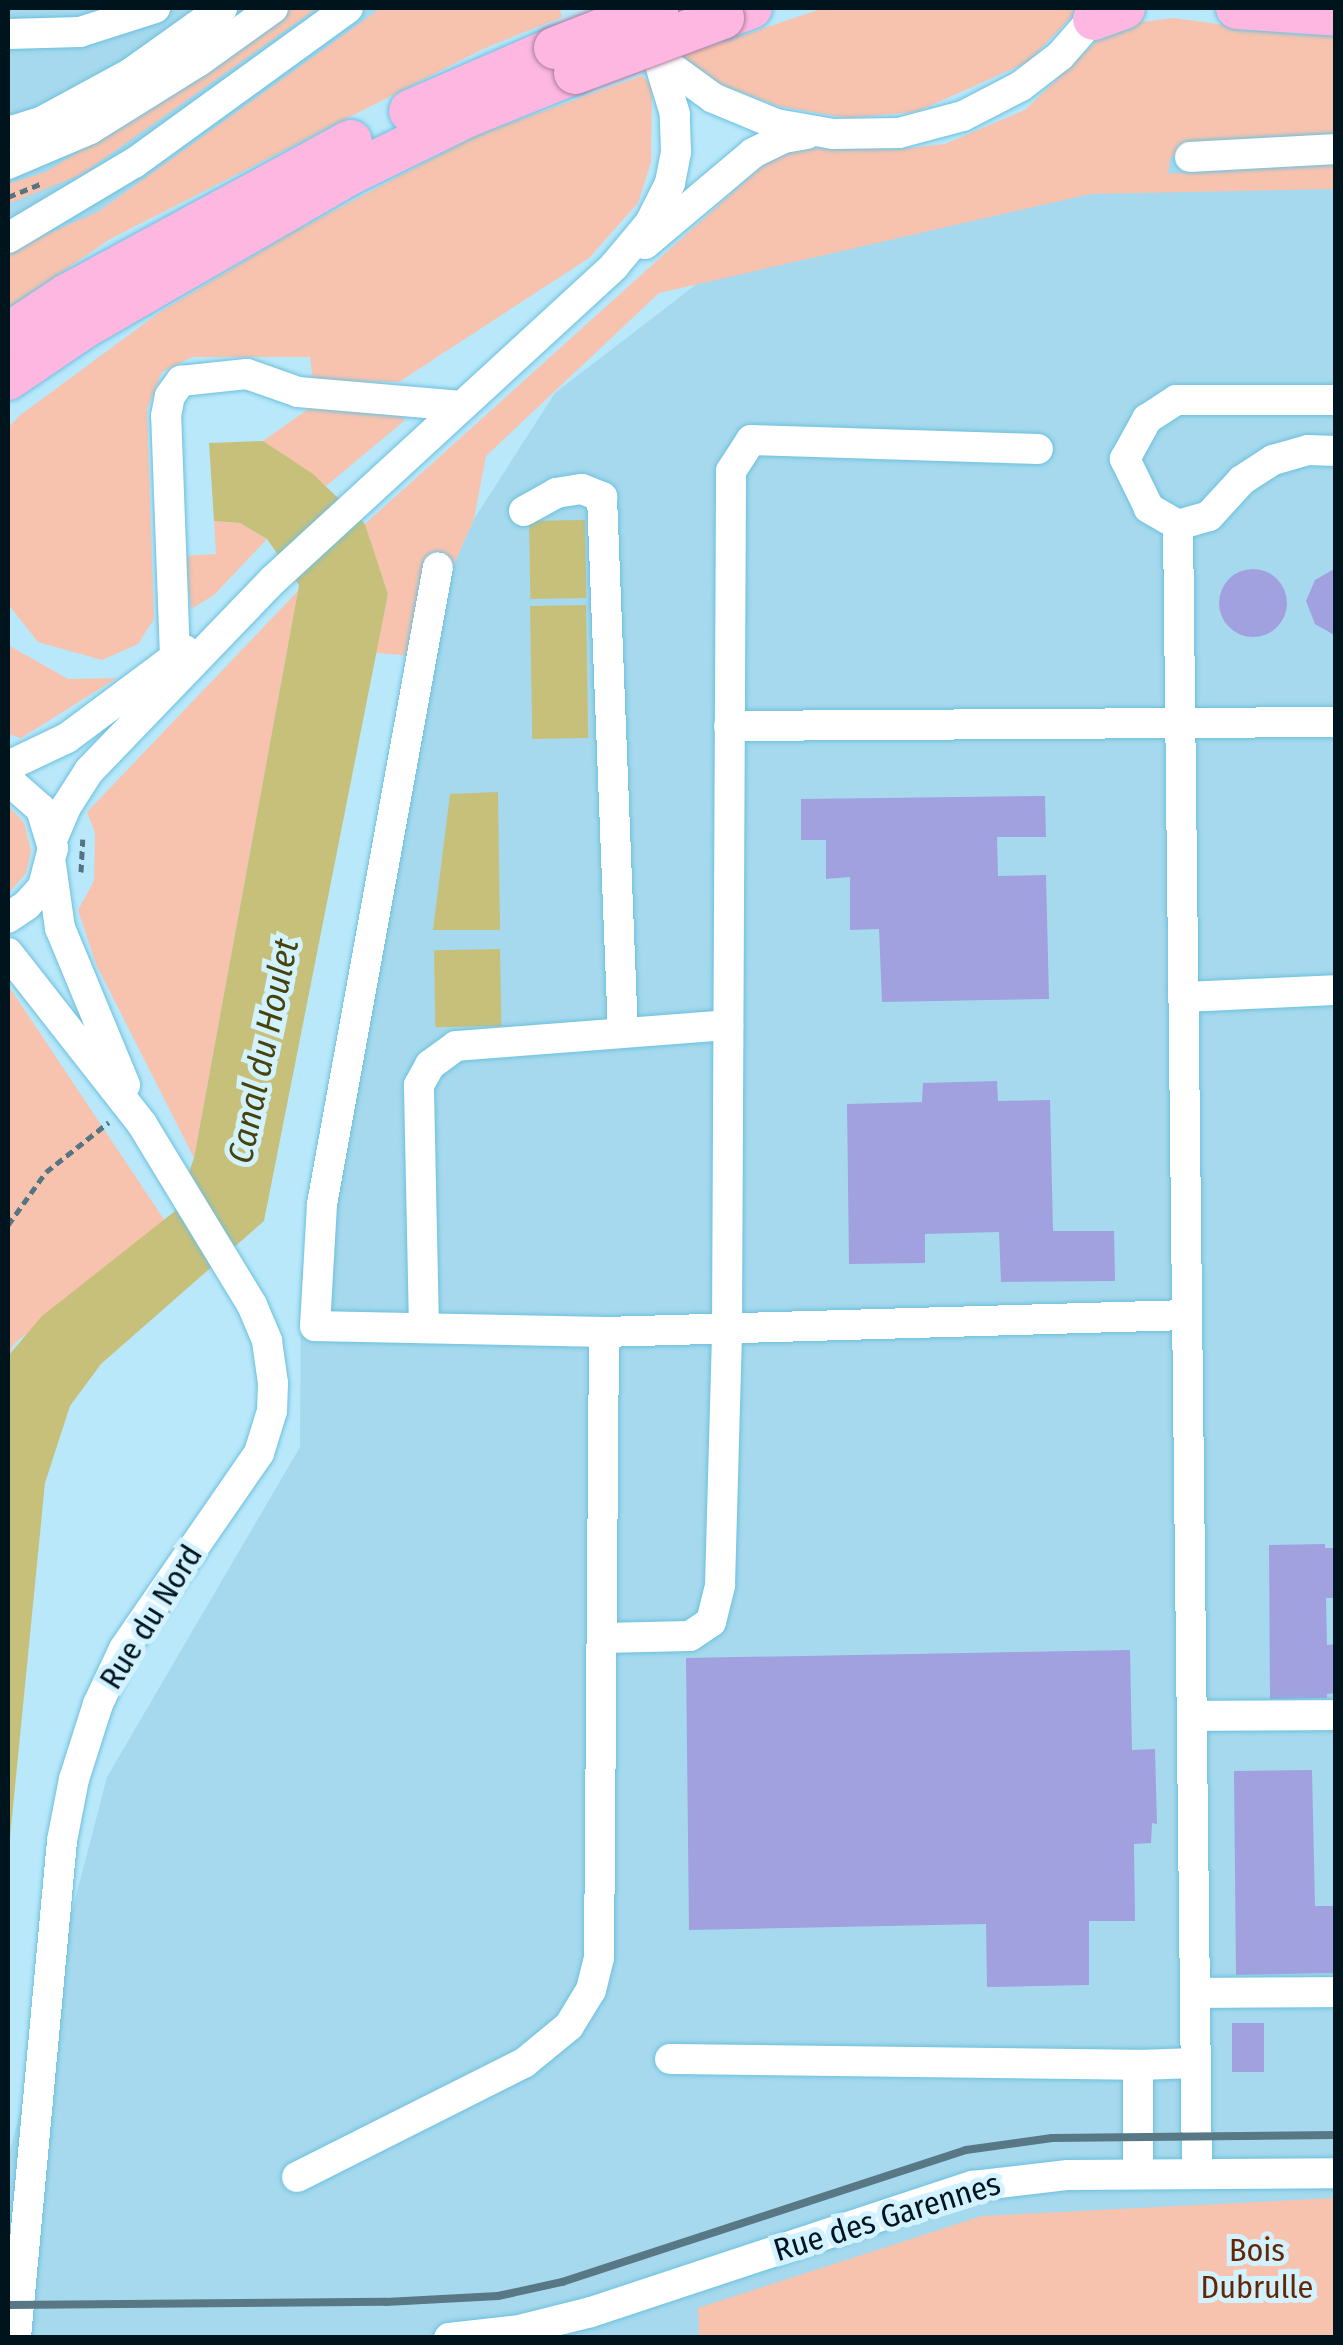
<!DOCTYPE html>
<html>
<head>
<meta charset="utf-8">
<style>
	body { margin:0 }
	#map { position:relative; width:1343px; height:2345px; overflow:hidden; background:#b9e8fa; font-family:"Fira Sans Condensed",sans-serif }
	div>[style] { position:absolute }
	.built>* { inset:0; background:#a6d9ed }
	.green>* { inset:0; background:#f8c3ae }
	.water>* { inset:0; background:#c7c07b; transform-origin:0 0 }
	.building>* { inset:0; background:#a1a1df; transform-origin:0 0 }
	.round { border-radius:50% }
	.path>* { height:5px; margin-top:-2.5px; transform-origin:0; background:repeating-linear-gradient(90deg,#557583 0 8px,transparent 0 13px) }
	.roads { filter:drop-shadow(0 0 2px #6dc0de) drop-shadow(0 0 2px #6dc0de) }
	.minor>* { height:30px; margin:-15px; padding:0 15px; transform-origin:15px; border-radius:15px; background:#fff }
	.highway>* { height:42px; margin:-21px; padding:0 21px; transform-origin:21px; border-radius:21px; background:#feb7e0 }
	.rail>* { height:8px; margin:-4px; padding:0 4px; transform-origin:4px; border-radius:4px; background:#587886 }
	.bridges { filter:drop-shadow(0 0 2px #a57e9c) drop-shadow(0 0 2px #a57e9c) }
	.highway-bridge>* { height:42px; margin:-21px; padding:0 21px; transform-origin:21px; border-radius:21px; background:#feb7e0 }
	span { translate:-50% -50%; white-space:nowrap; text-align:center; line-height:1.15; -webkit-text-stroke:10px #d3f2ff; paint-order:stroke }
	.street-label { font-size:32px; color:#00141d }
	.park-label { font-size:32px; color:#632708 }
	.water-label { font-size:35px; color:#48430c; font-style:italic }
	.frame { position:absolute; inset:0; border:10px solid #00141d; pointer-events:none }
</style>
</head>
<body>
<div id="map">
	<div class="built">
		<i style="clip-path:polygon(8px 8px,472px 8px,8px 299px)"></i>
		<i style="clip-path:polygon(1335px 95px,1335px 2337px,8px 2338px,8px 2158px,107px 1777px,300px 1447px,301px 1274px,384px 867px,413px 656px,474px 519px,555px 393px,750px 243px)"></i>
	</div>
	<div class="green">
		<i style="clip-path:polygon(289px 8px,317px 8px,82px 174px,8px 204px,8px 184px,46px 172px,170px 94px)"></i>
		<i style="clip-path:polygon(381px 8px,559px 8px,562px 17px,483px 49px,110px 239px,8px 309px,8px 251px,98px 212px)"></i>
		<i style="clip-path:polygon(824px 8px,1080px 8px,1028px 62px,916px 112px,847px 118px,778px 106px,714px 82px,678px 57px)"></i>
		<i style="clip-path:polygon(1173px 18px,1301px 35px,1335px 34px,1335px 137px,1190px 146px,1170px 158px,1168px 174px,1335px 161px,1335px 189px,1090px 194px,659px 293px,486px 456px,474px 519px,413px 656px,376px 653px,388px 594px,365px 524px,762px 166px,788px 148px,901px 149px,945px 144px,1025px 110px,1112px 26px)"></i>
		<i style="clip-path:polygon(642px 76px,652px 85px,651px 162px,638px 203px,589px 258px,399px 382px,313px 381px,310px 357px,192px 357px,162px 372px,147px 409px,154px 619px,138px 644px,102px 660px,38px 642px,8px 604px,8px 428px,19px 416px,160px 312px,290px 234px,479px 134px)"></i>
		<i style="clip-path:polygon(314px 405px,402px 409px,404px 421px,326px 486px,263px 441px)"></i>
		<i style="clip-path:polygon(214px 521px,240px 523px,267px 539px,214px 595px,191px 609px,184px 556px,216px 554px)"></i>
		<i style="clip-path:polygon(298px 591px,194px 1158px,96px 964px,78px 910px,94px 881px,95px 833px,87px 812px)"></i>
		<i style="clip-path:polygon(8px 645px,68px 679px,117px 678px,21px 738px,8px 734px)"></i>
		<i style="clip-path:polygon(8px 805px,24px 823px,31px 850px,26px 873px,8px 894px)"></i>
		<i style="clip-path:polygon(8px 985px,165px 1221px,14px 1344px,8px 1356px)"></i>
		<i style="clip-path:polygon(1335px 2198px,1335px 2337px,699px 2337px,698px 2308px,982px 2216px)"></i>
	</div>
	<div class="water">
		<i style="clip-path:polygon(263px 441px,313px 474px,365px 524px,388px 594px,264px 1221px,101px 1364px,70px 1406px,45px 1483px,8px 1858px,8px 1356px,42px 1316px,175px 1211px,194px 1158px,299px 585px,267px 539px,240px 523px,214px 521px,209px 443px)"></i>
		<i style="left:585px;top:520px;width:78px;height:56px;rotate:89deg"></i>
		<i style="left:586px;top:605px;width:133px;height:56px;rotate:89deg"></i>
		<i style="clip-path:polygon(498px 792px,500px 930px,433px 930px,450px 794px)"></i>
		<i style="left:500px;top:949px;width:77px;height:66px;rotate:89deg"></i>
	</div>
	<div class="building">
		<i style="clip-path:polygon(1336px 568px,1336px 636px,1315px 624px,1306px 601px,1315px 580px)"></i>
		<i class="round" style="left:1219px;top:569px;width:68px;height:68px"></i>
		<i style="clip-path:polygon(1045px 796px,1046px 837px,997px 837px,998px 876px,1046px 875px,1049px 999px,882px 1002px,879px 929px,850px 930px,850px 877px,826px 879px,826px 840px,801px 840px,801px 799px)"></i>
		<i style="clip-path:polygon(997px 1081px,998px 1101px,1050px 1100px,1053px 1231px,1114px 1231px,1115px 1281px,1001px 1282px,999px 1232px,925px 1234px,925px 1263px,849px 1264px,847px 1104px,922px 1102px,923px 1083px)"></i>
		<i style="clip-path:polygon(1325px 1544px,1325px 1548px,1336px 1548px,1336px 1598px,1326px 1598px,1327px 1645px,1336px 1644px,1336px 1693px,1327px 1694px,1327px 1698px,1270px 1699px,1269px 1545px)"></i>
		<i style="clip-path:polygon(1130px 1650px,1132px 1750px,1155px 1749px,1157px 1824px,1152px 1823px,1151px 1843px,1134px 1844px,1135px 1921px,1089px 1921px,1089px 1985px,987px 1987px,986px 1924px,689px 1930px,686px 1658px)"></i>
		<i style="clip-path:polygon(1312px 1770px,1315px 1906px,1336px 1906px,1336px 1973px,1236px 1975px,1234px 1771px)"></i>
		<i style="left:1232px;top:2023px;width:32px;height:49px"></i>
	</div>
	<div class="path">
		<i style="left:8px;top:197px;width:35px;rotate:-22deg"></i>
		<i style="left:81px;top:872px;width:33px;rotate:-87deg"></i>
		<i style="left:8px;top:1225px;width:65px;rotate:-54.4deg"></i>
		<i style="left:46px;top:1172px;width:80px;rotate:-38.4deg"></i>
	</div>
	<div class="roads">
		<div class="minor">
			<i style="left:8px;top:34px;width:72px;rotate:-1.6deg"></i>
			<i style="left:80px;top:32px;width:79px;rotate:-17.7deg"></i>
			<i style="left:658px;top:58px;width:68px;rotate:36deg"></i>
			<i style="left:713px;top:98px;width:68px;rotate:22.4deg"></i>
			<i style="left:776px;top:124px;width:58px;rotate:10deg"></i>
			<i style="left:833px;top:134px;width:66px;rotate:-0.9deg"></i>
			<i style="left:899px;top:133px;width:66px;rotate:-14.9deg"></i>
			<i style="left:963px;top:116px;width:65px;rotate:-27.3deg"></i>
			<i style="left:1021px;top:86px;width:49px;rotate:-37.6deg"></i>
			<i style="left:1060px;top:56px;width:64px;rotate:-48.8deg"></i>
			<i style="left:8px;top:132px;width:37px;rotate:-17deg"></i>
			<i style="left:43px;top:121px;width:100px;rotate:-28.6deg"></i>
			<i style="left:131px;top:73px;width:112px;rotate:-35.5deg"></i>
			<i style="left:1190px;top:157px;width:146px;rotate:-3.1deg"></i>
			<i style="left:8px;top:164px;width:89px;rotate:-23.1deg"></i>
			<i style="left:90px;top:129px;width:128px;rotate:-32deg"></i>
			<i style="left:199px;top:61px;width:91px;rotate:-35.6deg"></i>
			<i style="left:8px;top:238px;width:147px;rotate:-30.8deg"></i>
			<i style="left:134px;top:163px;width:264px;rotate:-35.9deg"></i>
			<i style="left:645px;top:244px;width:141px;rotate:-40.1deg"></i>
			<i style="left:753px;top:153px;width:34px;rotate:-26deg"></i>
			<i style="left:784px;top:138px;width:23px;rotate:-10deg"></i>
			<i style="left:524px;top:511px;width:37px;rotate:-29deg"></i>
			<i style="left:556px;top:493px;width:26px;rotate:-9deg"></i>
			<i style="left:582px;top:489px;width:22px;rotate:22deg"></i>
			<i style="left:602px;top:497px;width:536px;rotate:87.76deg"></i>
			<i style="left:1178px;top:525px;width:32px;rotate:-16deg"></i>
			<i style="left:1209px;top:516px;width:49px;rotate:-47.5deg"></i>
			<i style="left:1242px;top:480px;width:37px;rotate:-33deg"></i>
			<i style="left:1273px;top:460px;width:36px;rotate:-16deg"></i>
			<i style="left:1308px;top:450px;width:28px;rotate:2deg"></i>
			<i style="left:175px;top:657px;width:241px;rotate:-92.1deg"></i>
			<i style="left:166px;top:416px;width:20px;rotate:-79deg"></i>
			<i style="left:170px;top:396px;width:19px;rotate:-54deg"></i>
			<i style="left:181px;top:381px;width:66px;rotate:-6.1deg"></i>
			<i style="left:247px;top:374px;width:54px;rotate:19.4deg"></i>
			<i style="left:298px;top:392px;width:164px;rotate:4.9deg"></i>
			<i style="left:729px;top:726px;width:607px;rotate:-0.38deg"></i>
			<i style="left:8px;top:766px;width:65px;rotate:-25.4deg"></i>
			<i style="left:67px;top:738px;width:147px;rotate:-36.7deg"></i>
			<i style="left:8px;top:780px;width:44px;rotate:41.3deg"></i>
			<i style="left:41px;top:809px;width:41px;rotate:72.9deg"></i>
			<i style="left:53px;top:848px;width:40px;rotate:104.4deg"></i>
			<i style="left:43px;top:887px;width:24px;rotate:132deg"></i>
			<i style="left:27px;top:905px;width:23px;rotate:146deg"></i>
			<i style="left:52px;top:840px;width:36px;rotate:-67deg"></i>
			<i style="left:66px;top:807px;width:43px;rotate:-57.4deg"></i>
			<i style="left:89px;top:771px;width:265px;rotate:-46.1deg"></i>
			<i style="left:273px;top:580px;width:464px;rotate:-42.6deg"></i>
			<i style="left:614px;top:266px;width:56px;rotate:-50.1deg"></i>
			<i style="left:650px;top:223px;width:45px;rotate:-63.4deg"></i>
			<i style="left:670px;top:183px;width:32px;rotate:-79deg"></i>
			<i style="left:676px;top:152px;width:38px;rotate:-92deg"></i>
			<i style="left:675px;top:114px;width:59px;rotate:-106.9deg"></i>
			<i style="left:51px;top:865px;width:64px;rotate:81.9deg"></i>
			<i style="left:60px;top:928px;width:170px;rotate:67.5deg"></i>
			<i style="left:8px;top:953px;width:217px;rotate:51.9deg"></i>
			<i style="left:142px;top:1124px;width:212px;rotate:58.7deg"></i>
			<i style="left:252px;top:1305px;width:39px;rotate:67deg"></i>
			<i style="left:267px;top:1341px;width:42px;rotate:81.9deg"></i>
			<i style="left:273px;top:1383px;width:28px;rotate:92deg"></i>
			<i style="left:272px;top:1411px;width:44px;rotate:107.2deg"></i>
			<i style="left:259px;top:1453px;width:238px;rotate:124.6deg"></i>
			<i style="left:124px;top:1649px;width:61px;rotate:115.3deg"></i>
			<i style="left:98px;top:1704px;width:79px;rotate:107.7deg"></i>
			<i style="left:74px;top:1779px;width:63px;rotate:101deg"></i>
			<i style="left:62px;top:1841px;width:499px;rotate:95.3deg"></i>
			<i style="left:1183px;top:997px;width:153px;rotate:-2.6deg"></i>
			<i style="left:424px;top:1328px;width:243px;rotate:-91.2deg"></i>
			<i style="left:419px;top:1085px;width:23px;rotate:-61deg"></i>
			<i style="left:430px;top:1065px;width:32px;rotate:-36deg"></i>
			<i style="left:456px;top:1046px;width:273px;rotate:-4.4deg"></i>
			<i style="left:604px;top:1332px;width:583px;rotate:-1.67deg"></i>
			<i style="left:602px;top:1638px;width:88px;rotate:-1.3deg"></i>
			<i style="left:690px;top:1636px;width:25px;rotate:-34deg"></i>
			<i style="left:711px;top:1622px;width:38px;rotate:-76deg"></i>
			<i style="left:720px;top:1585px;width:256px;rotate:-88.4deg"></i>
			<i style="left:727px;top:1329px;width:858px;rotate:-89.73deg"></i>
			<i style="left:731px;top:471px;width:37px;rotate:-57deg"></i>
			<i style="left:751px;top:440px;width:287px;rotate:1.8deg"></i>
			<i style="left:1192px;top:1716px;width:144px;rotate:-0.4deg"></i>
			<i style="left:1195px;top:1993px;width:141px;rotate:-0.4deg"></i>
			<i style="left:670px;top:2059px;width:468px;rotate:0.7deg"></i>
			<i style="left:1138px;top:2174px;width:109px;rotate:-90deg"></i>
			<i style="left:1138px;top:2065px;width:58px;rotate:-2deg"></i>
			<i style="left:1197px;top:2174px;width:1649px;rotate:-90.66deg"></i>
			<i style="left:1178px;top:525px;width:34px;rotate:-150deg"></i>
			<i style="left:1149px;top:508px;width:55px;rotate:-116.1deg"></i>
			<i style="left:1125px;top:459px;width:46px;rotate:-61.2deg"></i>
			<i style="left:1147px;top:419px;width:35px;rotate:-33deg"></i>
			<i style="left:1176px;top:400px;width:160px"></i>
			<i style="left:297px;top:2177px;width:254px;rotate:-26.7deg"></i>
			<i style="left:524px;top:2063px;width:58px;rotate:-39.4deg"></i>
			<i style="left:569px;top:2026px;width:42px;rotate:-58.6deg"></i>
			<i style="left:591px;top:1990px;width:33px;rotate:-76deg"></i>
			<i style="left:599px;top:1958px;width:626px;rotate:-89.54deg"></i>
			<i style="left:604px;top:1332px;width:289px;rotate:-178.8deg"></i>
			<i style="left:315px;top:1326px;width:122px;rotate:-86.7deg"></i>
			<i style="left:322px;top:1204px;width:647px;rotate:-79.68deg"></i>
			<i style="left:449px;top:2338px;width:70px;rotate:-6.5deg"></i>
			<i style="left:519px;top:2330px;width:74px;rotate:-14deg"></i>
			<i style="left:591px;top:2312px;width:402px;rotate:-18.3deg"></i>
			<i style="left:973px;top:2186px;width:96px;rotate:-6.6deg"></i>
			<i style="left:1068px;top:2175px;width:268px;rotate:-0.4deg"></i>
		</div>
		<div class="highway">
			<i style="left:1237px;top:8px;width:99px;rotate:4deg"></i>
			<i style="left:723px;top:18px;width:30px;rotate:-20deg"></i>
			<i style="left:1094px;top:19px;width:32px;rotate:-20deg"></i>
			<i style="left:410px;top:111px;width:158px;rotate:-23.5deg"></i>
			<i style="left:8px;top:334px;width:71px;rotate:-33.5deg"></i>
			<i style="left:67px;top:295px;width:323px;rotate:-28.5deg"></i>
			<i style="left:8px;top:379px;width:91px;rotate:-34.2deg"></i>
			<i style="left:83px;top:328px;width:304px;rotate:-30deg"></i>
			<i style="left:346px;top:176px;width:136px;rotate:-26.2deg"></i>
			<i style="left:468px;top:116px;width:115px;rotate:-21.9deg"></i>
		</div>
	</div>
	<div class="rail">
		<i style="left:8px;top:2305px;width:378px;rotate:-0.5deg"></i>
		<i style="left:386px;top:2302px;width:112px;rotate:-3.1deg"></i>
		<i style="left:498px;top:2296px;width:66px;rotate:-12.3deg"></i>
		<i style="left:562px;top:2282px;width:425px;rotate:-18.1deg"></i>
		<i style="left:966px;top:2150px;width:87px;rotate:-7.9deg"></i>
		<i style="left:1052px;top:2138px;width:284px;rotate:-0.6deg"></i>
	</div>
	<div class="bridges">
		<div class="highway-bridge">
			<i style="left:555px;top:48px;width:110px;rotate:-21.4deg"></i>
			<i style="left:575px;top:73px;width:158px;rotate:-20.4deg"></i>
		</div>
	</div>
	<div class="street-label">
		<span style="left:151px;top:1617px;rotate:-58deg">Rue du Nord</span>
		<span style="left:887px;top:2217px;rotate:-17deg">Rue des Garennes</span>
	</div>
	<div class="park-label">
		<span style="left:1257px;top:2269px">Bois<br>Dubrulle</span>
	</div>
	<div class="water-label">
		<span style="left:263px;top:1051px;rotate:-78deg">Canal du Houlet</span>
	</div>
	<div class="frame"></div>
</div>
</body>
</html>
